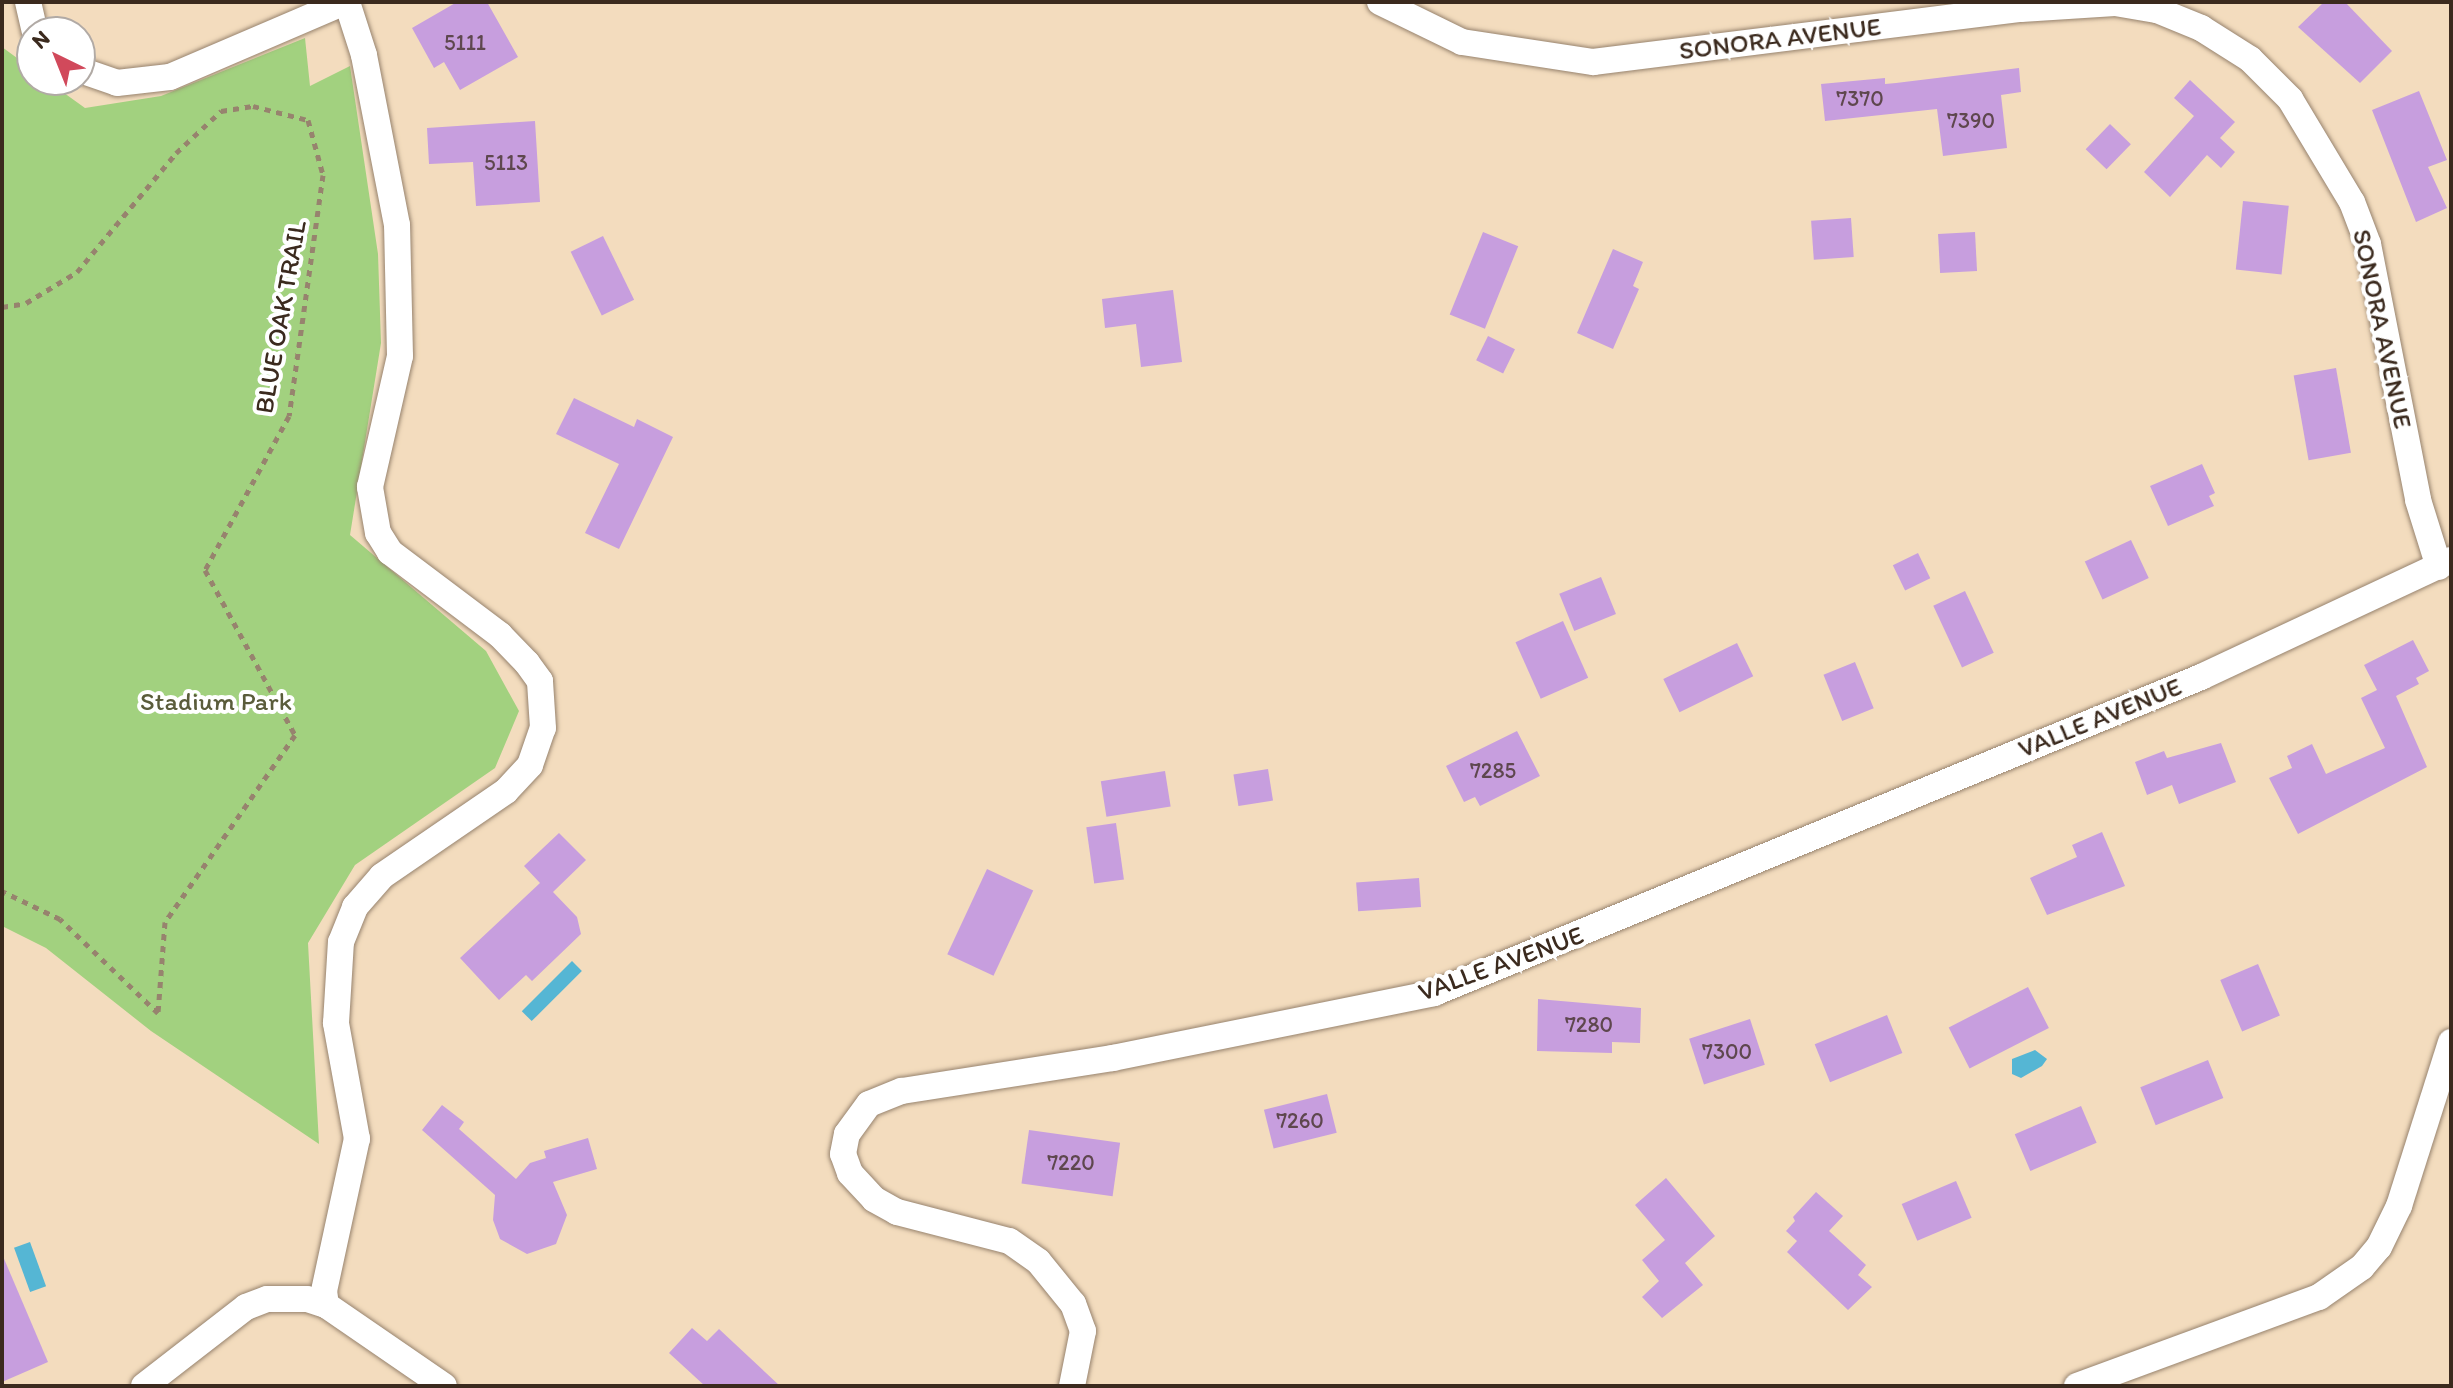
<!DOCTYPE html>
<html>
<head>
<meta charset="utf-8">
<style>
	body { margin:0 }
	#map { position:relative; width:2453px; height:1388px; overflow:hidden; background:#f3dcbe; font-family:Itim,sans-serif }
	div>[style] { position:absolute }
	.green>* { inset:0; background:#a2d17f }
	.water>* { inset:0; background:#55b6d4; transform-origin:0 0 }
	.building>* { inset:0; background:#c79ede; transform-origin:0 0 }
	.path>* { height:5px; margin-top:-2.5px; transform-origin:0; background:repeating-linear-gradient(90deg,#97836e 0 6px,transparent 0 12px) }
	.roads { filter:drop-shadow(0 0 2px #97836e) drop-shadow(0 0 2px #97836e) }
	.street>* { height:26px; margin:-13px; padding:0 13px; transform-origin:13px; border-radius:13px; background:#fff }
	span { translate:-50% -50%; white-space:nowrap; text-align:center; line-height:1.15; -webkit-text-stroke:8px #fff; paint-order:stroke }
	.number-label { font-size:22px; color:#5e474e }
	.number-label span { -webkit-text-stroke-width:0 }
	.street-label { font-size:26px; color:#3b2a1e }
	.park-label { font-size:26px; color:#5a5c3b }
	.frame { position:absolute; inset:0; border:4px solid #3b2a1e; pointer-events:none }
	.north { position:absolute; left:16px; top:16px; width:80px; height:80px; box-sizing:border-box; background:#fff; border:2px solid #b1aaa5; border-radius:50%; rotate:317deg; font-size:22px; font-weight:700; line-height:32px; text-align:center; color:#3b2a1e }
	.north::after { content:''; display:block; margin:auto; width:28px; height:36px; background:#d1495b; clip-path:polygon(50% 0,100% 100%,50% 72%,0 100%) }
</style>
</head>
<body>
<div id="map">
	<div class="green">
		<i style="clip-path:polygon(305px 38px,310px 86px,350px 66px,378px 254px,381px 343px,350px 535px,486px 651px,519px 711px,495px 768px,355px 865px,308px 943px,319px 1144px,151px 1031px,46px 948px,2px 926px,2px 47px,32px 69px,32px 80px,46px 80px,85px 108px,161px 96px)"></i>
	</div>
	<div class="water">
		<i style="left:572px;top:961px;width:14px;height:71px;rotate:45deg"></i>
		<i style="clip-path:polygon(2035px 1050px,2047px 1059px,2042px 1066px,2021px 1078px,2012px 1074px,2012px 1059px)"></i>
		<i style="left:30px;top:1242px;width:47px;height:17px;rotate:70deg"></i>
	</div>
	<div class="building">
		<i style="clip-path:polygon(457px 2px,487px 2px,518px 57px,460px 90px,444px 62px,434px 68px,412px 28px)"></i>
		<i style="clip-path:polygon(2324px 2px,2345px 2px,2392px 51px,2360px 83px,2298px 27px)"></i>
		<i style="clip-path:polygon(2019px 68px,2021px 92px,2001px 95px,2007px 148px,1943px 156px,1937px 109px,1825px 121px,1821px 84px,1885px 78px,1885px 84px,1896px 83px)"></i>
		<i style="clip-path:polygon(2190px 80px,2235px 122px,2220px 138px,2235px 152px,2221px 168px,2207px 155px,2170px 197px,2144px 172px,2194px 116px,2174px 98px)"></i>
		<i style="clip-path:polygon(2419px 91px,2447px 160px,2428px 167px,2447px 208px,2416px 222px,2372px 110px)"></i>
		<i style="clip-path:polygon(535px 121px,540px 202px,476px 206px,473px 162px,429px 164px,427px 128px)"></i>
		<i style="left:2110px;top:124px;width:29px;height:35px;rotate:44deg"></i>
		<i style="left:2243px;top:201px;width:46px;height:69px;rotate:6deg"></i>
		<i style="left:1851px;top:218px;width:39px;height:40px;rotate:86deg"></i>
		<i style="left:1483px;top:232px;width:38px;height:89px;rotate:22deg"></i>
		<i style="left:1975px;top:232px;width:39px;height:37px;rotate:87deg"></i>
		<i style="left:603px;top:236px;width:71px;height:36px;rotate:64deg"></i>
		<i style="clip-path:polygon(1613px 249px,1643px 262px,1633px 286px,1639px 289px,1613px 349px,1577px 333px)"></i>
		<i style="clip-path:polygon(1173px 290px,1182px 362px,1141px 367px,1136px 324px,1105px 328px,1102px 299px)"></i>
		<i style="left:1488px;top:336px;width:30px;height:27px;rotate:26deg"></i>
		<i style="left:2336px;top:368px;width:86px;height:43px;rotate:80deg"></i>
		<i style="clip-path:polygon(574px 398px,634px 427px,637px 419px,673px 437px,619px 549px,585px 533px,619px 464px,556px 434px)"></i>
		<i style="clip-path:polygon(2202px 464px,2215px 493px,2209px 496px,2214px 506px,2168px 526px,2150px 486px)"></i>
		<i style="left:2131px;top:540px;width:42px;height:51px;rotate:65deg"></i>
		<i style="left:1918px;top:553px;width:28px;height:28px;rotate:64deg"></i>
		<i style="left:1601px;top:577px;width:40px;height:45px;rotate:68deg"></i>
		<i style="left:1965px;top:591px;width:68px;height:35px;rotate:65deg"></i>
		<i style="left:1563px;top:621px;width:62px;height:52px;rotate:66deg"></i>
		<i style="clip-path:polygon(2413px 640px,2429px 671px,2416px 678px,2419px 684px,2396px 696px,2427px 767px,2298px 834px,2269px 778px,2292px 768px,2287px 756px,2312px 744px,2326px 774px,2385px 748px,2361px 698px,2377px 690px,2364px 665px)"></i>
		<i style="left:1737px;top:643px;width:37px;height:82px;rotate:64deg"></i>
		<i style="left:1855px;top:662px;width:50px;height:34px;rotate:68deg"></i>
		<i style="clip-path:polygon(1517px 731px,1540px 776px,1480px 806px,1475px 797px,1464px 802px,1446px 766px)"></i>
		<i style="clip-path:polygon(2221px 743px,2236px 782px,2179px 804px,2172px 785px,2147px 795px,2135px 762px,2164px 751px,2167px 758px)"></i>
		<i style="left:1268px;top:769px;width:32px;height:35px;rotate:81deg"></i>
		<i style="left:1165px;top:771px;width:36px;height:65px;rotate:81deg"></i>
		<i style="left:1116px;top:823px;width:57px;height:30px;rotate:82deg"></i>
		<i style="clip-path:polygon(2102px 832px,2125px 886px,2047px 915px,2030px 878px,2077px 857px,2072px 845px)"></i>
		<i style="clip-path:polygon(559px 833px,586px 860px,553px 892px,577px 917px,581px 934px,532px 981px,526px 975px,499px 1000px,460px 958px,540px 883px,524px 866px)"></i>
		<i style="left:987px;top:869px;width:51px;height:94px;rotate:25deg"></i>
		<i style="left:1419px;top:878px;width:29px;height:63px;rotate:86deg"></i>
		<i style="left:2258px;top:964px;width:56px;height:41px;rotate:67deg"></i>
		<i style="left:2028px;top:987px;width:46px;height:89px;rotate:63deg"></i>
		<i style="clip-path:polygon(1538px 999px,1641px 1008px,1640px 1043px,1612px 1042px,1612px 1053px,1537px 1051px)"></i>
		<i style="left:1887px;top:1015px;width:41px;height:78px;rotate:68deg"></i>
		<i style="left:1750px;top:1019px;width:48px;height:64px;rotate:72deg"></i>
		<i style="left:2208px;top:1060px;width:41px;height:73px;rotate:68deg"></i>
		<i style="left:1327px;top:1094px;width:40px;height:65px;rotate:76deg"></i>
		<i style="clip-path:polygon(442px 1105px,464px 1122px,459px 1129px,516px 1179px,530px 1163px,546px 1158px,544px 1151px,588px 1138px,597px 1169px,553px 1182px,567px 1215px,556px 1244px,527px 1254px,500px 1239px,493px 1220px,495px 1195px,422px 1130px)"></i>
		<i style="left:2081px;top:1106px;width:40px;height:72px;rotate:67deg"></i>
		<i style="left:1029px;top:1130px;width:92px;height:54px;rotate:8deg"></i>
		<i style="clip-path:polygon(1666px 1178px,1715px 1236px,1685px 1263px,1703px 1285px,1662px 1318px,1642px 1297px,1659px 1281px,1642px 1260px,1665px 1240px,1635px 1205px)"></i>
		<i style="left:1956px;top:1181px;width:40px;height:59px;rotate:67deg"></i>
		<i style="clip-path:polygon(1816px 1192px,1843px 1216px,1829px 1231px,1866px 1265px,1858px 1275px,1872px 1287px,1848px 1310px,1787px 1252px,1797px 1241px,1786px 1231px,1795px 1221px,1793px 1217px)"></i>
		<i style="clip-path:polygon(2px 1254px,48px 1362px,2px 1382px)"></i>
		<i style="clip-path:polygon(692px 1328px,707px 1341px,719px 1329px,780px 1386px,705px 1386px,669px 1353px)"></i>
	</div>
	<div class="path">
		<i style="left:2px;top:307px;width:24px;rotate:-9deg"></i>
		<i style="left:26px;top:303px;width:60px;rotate:-31.3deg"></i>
		<i style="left:77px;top:272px;width:155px;rotate:-50.2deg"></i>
		<i style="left:176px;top:153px;width:62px;rotate:-43deg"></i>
		<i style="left:221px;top:111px;width:32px;rotate:-9deg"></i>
		<i style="left:253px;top:106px;width:57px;rotate:14.3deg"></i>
		<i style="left:308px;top:120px;width:57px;rotate:74.7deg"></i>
		<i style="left:323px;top:175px;width:243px;rotate:98deg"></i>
		<i style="left:289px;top:416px;width:175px;rotate:118.6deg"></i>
		<i style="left:205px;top:570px;width:188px;rotate:61.4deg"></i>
		<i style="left:295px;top:735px;width:228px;rotate:124.8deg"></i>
		<i style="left:165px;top:922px;width:91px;rotate:94.4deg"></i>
		<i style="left:158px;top:1013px;width:136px;rotate:-136.2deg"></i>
		<i style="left:60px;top:919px;width:64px;rotate:-154.2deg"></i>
	</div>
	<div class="roads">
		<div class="street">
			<i style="left:28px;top:2px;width:31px;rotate:77deg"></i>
			<i style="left:1380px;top:2px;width:91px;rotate:26deg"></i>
			<i style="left:1462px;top:42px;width:133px;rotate:8.7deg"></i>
			<i style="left:1593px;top:62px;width:431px;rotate:-7.1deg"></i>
			<i style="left:2021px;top:9px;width:94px;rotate:-3.7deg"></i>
			<i style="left:2115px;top:3px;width:43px;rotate:9.5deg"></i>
			<i style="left:2157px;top:10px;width:48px;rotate:22.2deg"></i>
			<i style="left:2201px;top:28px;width:58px;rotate:32.3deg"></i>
			<i style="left:2250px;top:59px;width:57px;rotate:45deg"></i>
			<i style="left:2290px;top:99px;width:120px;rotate:59deg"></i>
			<i style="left:2352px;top:202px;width:45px;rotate:69.1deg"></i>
			<i style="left:2368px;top:244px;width:261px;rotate:78.9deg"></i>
			<i style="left:2418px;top:500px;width:70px;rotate:72.6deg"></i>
			<i style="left:80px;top:70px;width:39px;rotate:19deg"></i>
			<i style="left:117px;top:83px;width:53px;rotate:-6.5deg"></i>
			<i style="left:170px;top:77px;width:190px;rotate:-23.2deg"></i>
			<i style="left:326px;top:1305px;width:14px;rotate:-98deg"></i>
			<i style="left:324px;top:1291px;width:156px;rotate:-77.8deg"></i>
			<i style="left:357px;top:1139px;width:118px;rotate:-100.3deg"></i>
			<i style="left:336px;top:1023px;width:81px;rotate:-86.5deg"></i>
			<i style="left:341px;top:942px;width:38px;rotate:-68deg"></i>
			<i style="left:355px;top:907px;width:41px;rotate:-48.9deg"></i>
			<i style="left:382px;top:876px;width:150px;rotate:-34.4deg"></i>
			<i style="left:506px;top:791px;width:35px;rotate:-47deg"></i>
			<i style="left:530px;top:765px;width:39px;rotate:-71deg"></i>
			<i style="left:543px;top:728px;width:47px;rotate:-93.7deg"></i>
			<i style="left:540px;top:681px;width:22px;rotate:-126deg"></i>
			<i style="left:527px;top:663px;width:39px;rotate:-134deg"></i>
			<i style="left:500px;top:635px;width:138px;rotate:-143deg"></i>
			<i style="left:390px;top:552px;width:22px;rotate:-122deg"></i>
			<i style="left:378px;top:533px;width:47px;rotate:-99.9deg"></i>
			<i style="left:370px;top:487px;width:134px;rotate:-77.1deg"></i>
			<i style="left:400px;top:356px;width:131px;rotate:-91.3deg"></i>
			<i style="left:397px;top:225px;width:173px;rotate:-101deg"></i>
			<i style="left:364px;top:55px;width:56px;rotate:-107.8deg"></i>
			<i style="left:144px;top:1386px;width:129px;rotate:-37.8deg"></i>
			<i style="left:246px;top:1307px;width:22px;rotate:-21deg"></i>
			<i style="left:267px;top:1299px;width:40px"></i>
			<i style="left:307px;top:1299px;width:20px;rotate:18deg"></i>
			<i style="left:326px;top:1305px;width:143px;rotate:34.5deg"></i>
			<i style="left:1072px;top:1386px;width:56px;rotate:-78.7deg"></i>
			<i style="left:1083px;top:1331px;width:29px;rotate:-110deg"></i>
			<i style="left:1073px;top:1304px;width:55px;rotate:-129.1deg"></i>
			<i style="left:1038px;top:1261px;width:35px;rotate:-145deg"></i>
			<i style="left:1009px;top:1241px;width:116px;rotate:-165.5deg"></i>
			<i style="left:897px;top:1212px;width:26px;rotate:-151deg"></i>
			<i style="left:874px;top:1199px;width:35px;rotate:-133deg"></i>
			<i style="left:850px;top:1173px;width:20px;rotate:-110deg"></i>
			<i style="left:843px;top:1154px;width:20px;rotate:-79deg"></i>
			<i style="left:847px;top:1134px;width:37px;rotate:-54deg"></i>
			<i style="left:869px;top:1104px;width:35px;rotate:-22deg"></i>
			<i style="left:902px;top:1091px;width:214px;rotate:-8.9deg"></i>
			<i style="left:1113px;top:1058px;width:328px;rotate:-11.4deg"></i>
			<i style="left:1434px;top:993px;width:830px;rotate:-22.39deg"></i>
			<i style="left:2201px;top:677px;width:276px;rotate:-25.1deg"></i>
			<i style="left:2077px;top:1386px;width:258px;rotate:-20.2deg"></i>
			<i style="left:2319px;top:1297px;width:52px;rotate:-34.9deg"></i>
			<i style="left:2362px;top:1267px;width:26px;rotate:-50deg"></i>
			<i style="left:2379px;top:1247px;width:46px;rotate:-64deg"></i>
			<i style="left:2399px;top:1206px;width:172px;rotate:-72.4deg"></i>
		</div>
	</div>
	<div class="number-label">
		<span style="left:465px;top:43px">5111</span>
		<span style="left:1860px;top:99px">7370</span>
		<span style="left:1971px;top:121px">7390</span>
		<span style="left:506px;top:163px">5113</span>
		<span style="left:1493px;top:771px">7285</span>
		<span style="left:1589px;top:1025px">7280</span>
		<span style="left:1727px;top:1052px">7300</span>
		<span style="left:1300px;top:1121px">7260</span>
		<span style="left:1071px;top:1163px">7220</span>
	</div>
	<div class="street-label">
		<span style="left:1780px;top:39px;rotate:-7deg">SONORA AVENUE</span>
		<span style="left:281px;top:317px;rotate:-80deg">BLUE OAK TRAIL</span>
		<span style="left:2382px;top:329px;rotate:78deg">SONORA AVENUE</span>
		<span style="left:2100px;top:718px;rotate:-22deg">VALLE AVENUE</span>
		<span style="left:1501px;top:964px;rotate:-20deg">VALLE AVENUE</span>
	</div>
	<div class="park-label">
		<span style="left:216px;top:702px">Stadium Park</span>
	</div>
	<div class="frame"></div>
	<div class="north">N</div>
</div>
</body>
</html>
